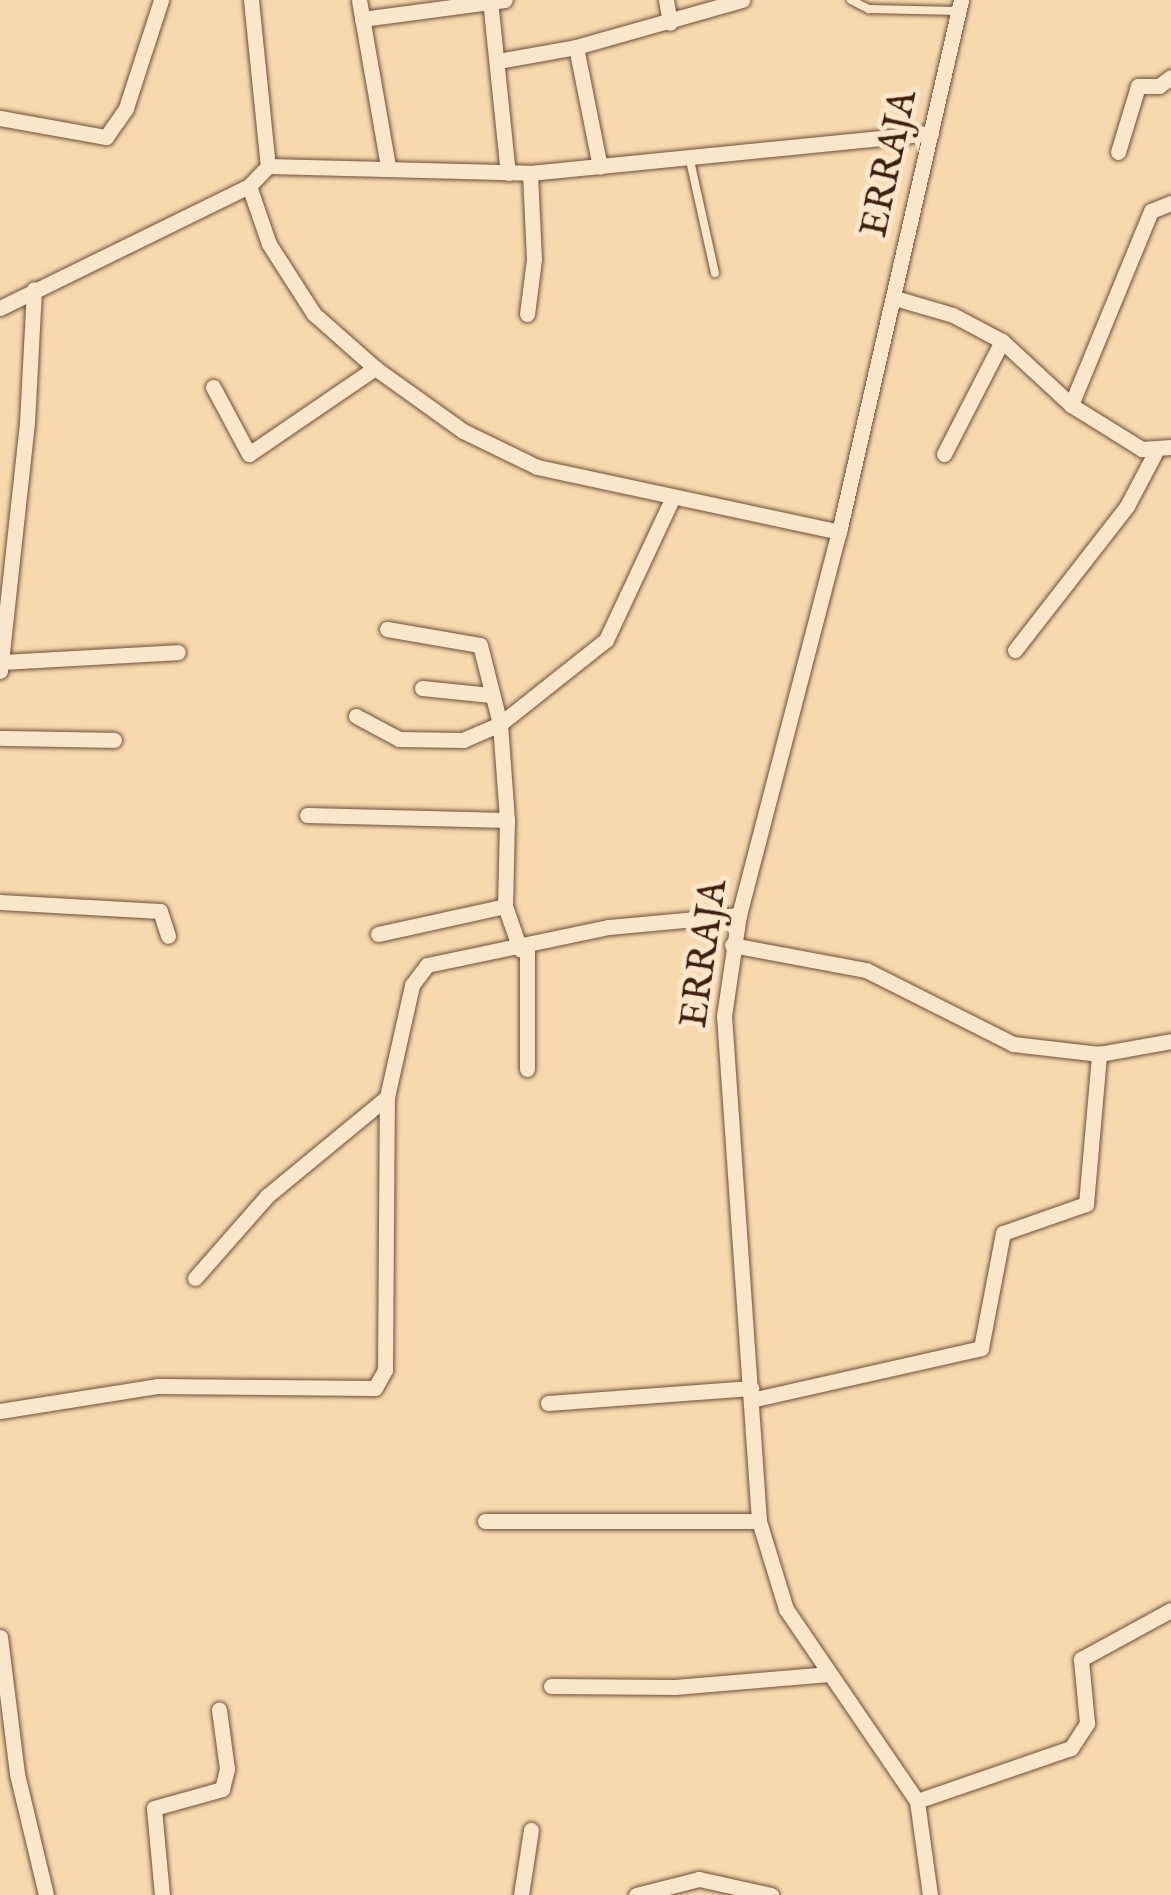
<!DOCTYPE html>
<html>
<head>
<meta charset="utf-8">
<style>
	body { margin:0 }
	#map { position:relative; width:1171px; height:1895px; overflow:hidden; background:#f8d9ae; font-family:"IM FELL English",serif }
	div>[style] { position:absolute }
	.roads { filter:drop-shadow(0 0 2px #6c4e38) drop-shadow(0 0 2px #6c4e38) }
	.lane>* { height:8px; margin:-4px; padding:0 4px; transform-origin:4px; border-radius:4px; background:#fae6ca }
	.street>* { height:15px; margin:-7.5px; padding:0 7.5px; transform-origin:7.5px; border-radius:7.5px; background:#fae6ca }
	span { translate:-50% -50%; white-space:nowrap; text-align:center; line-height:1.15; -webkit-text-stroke:10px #fae6ca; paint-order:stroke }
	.street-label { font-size:38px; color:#3e1f10 }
</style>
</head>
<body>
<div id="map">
	<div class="roads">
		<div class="lane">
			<i style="left:851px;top:0;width:20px;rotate:27deg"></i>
			<i style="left:869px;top:9px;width:89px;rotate:1.3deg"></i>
			<i style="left:689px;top:156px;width:120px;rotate:77.5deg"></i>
		</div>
		<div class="street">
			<i style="left:251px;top:0;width:167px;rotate:84.2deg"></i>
			<i style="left:359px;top:0;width:169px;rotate:80.1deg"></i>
			<i style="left:490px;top:0;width:174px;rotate:84.1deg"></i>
			<i style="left:666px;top:0;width:23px;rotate:80deg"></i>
			<i style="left:362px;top:19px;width:144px;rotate:-7.6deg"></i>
			<i style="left:576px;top:47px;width:122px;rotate:78.7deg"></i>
			<i style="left:498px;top:61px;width:79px;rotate:-10.2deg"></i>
			<i style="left:576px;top:47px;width:173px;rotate:-15.8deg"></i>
			<i style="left:0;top:118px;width:108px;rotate:10.2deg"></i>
			<i style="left:106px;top:137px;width:35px;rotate:-55deg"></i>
			<i style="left:126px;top:108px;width:114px;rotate:-72deg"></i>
			<i style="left:1118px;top:152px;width:69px;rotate:-73.1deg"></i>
			<i style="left:1138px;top:86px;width:21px"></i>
			<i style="left:1159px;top:86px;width:15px;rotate:-37deg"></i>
			<i style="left:249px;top:186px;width:61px;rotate:71deg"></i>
			<i style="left:269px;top:244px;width:83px;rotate:57.3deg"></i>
			<i style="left:314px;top:314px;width:81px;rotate:41.5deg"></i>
			<i style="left:375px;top:368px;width:108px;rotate:35.6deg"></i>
			<i style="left:463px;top:431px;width:82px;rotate:25.9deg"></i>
			<i style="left:537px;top:467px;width:309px;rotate:12.1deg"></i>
			<i style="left:895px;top:298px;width:60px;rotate:16.3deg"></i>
			<i style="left:953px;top:315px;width:55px;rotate:28deg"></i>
			<i style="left:1002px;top:341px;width:94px;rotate:42.8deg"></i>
			<i style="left:1071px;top:405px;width:84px;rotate:31.8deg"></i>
			<i style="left:1142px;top:449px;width:29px;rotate:-4deg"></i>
			<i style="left:0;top:308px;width:277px;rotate:-26.1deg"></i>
			<i style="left:249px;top:186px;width:28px;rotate:-46deg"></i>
			<i style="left:268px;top:166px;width:262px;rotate:1.5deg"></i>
			<i style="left:530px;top:173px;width:403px;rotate:-5.7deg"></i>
			<i style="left:527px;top:314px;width:55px;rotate:-82.7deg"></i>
			<i style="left:534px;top:259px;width:86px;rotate:-92.7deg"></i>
			<i style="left:213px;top:387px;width:76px;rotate:61.8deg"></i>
			<i style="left:249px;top:454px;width:153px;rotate:-34.3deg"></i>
			<i style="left:1071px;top:405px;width:210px;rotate:-67.6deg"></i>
			<i style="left:1151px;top:211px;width:22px;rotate:-22deg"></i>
			<i style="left:944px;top:454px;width:127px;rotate:-62.8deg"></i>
			<i style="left:387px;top:629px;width:94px;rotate:9.8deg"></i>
			<i style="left:480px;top:645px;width:81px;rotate:75.8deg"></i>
			<i style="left:500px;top:724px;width:96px;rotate:85.8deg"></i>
			<i style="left:1015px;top:650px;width:182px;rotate:-52.1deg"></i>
			<i style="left:1127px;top:506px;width:60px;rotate:-62.2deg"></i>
			<i style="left:1px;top:662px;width:177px;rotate:-3.2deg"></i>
			<i style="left:0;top:671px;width:249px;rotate:-83.8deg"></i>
			<i style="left:27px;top:423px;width:134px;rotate:-87deg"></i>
			<i style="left:422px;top:688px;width:69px;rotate:5.8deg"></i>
			<i style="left:356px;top:716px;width:49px;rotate:28.1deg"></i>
			<i style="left:399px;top:739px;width:64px;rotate:0.9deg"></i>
			<i style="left:463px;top:740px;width:40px;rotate:-23.4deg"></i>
			<i style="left:500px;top:724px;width:135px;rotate:-38.4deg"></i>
			<i style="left:606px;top:640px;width:158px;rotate:-64.9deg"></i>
			<i style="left:0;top:738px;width:114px;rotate:1deg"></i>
			<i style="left:307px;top:815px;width:200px;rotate:1.4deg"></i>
			<i style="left:507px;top:820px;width:86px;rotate:91.3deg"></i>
			<i style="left:505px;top:906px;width:46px;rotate:70.8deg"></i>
			<i style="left:0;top:902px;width:160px;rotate:3.2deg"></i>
			<i style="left:160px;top:911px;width:26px;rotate:72deg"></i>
			<i style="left:378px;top:934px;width:130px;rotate:-12.4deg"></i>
			<i style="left:732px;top:945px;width:136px;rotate:10.6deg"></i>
			<i style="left:866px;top:970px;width:165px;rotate:26.7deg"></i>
			<i style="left:1013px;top:1044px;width:87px;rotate:6.6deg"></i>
			<i style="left:1099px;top:1054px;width:73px;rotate:-10.2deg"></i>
			<i style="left:527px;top:1069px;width:121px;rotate:-90deg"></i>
			<i style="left:195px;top:1278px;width:109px;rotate:-48.7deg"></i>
			<i style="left:267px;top:1196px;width:156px;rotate:-39.5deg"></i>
			<i style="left:387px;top:1097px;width:115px;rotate:-77.4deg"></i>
			<i style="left:412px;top:985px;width:25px;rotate:-53deg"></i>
			<i style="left:427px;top:965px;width:186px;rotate:-11.8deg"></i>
			<i style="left:609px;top:927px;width:131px;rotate:-5.3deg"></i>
			<i style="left:751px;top:1400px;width:236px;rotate:-12.7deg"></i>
			<i style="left:981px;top:1348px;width:117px;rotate:-79.2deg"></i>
			<i style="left:1003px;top:1233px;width:88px;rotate:-19.3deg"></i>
			<i style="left:1086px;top:1204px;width:151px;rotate:-85deg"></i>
			<i style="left:548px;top:1403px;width:204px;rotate:-4.2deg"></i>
			<i style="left:0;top:1411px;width:159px;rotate:-9deg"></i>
			<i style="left:157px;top:1386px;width:218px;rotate:0.5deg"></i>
			<i style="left:375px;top:1388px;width:21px;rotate:-61deg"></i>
			<i style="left:385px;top:1370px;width:273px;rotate:-89.6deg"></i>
			<i style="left:485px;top:1521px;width:274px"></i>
			<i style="left:0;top:1637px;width:138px;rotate:82.9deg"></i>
			<i style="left:17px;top:1774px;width:124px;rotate:76.5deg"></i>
			<i style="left:551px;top:1686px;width:124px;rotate:0.5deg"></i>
			<i style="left:675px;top:1687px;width:155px;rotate:-4.8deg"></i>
			<i style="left:917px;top:1801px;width:163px;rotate:-19deg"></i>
			<i style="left:1071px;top:1748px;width:30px;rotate:-57deg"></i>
			<i style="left:1087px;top:1723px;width:64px;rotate:-95.4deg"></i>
			<i style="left:1081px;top:1659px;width:102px;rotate:-28.6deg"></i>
			<i style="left:162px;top:1895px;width:87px;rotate:-95.3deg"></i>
			<i style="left:154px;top:1808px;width:71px;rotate:-15.6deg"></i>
			<i style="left:222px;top:1789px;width:21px;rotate:-76deg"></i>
			<i style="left:227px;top:1769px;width:60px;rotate:-97.7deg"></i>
			<i style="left:521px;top:1895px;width:66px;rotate:-81.3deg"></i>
			<i style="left:636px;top:1895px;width:65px;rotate:-14.3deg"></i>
			<i style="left:699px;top:1879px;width:74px;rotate:12.5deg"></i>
			<i style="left:930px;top:1895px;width:95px;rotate:-97.9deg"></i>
			<i style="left:917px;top:1801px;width:232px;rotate:-124.3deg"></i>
			<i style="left:786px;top:1609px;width:92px;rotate:-107.1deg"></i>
			<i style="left:759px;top:1521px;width:506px;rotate:-93.96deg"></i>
			<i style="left:724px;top:1016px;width:102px;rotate:-81.6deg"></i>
			<i style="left:739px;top:915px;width:396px;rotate:-75.4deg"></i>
			<i style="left:839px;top:532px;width:546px;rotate:-77.08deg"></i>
		</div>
	</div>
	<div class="street-label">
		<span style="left:891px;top:164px;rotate:-78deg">ERRAJA</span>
		<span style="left:706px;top:954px;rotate:-82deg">ERRAJA</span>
	</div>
</div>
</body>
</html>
